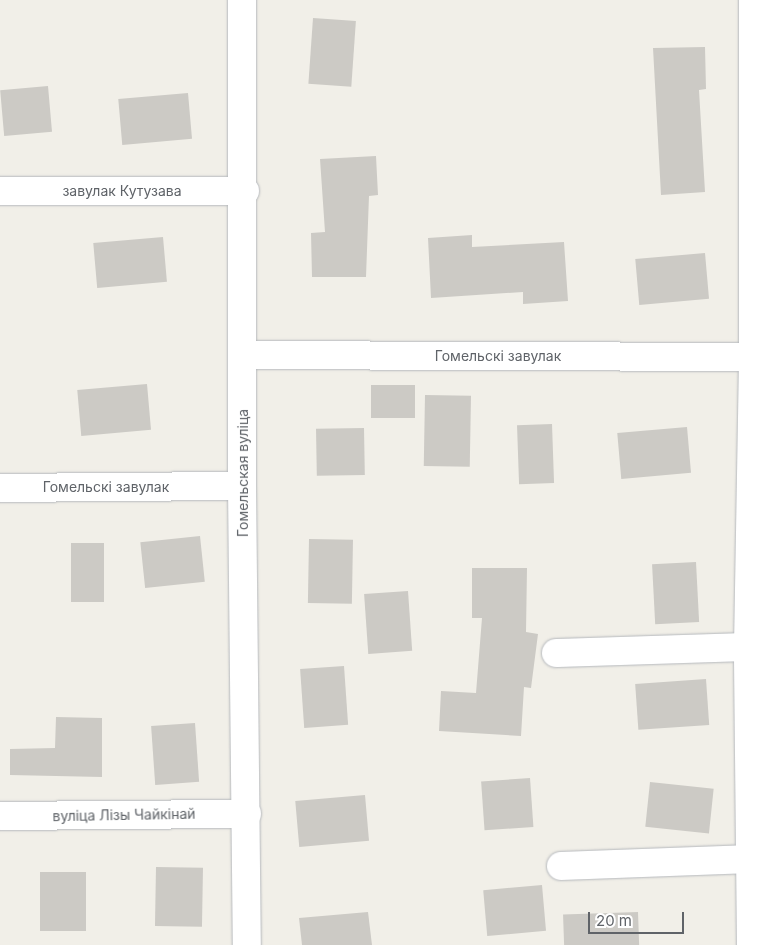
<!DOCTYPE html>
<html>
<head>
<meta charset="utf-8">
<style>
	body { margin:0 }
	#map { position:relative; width:760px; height:945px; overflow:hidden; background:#f1efe8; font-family:Inter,sans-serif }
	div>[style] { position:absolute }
	.building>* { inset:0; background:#cccac5; transform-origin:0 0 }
	.roads { filter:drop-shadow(0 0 1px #b5b8bc) drop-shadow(0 0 1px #b5b8bc) }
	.minor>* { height:28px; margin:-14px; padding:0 14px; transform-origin:14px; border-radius:14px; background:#fff }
	.tertiary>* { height:28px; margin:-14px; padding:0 14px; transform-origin:14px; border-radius:14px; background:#fff }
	span { translate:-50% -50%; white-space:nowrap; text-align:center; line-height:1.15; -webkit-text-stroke:5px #fff; paint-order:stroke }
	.street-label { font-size:14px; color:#5f6368 }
	.scale { position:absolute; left:588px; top:912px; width:96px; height:22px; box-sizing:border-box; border:2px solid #5f6368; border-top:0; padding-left:6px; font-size:15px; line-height:18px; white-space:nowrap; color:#5f6368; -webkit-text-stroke:4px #fff; paint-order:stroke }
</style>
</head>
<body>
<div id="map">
	<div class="building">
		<i style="left:313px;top:18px;width:43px;height:66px;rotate:4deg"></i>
		<i style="clip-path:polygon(705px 47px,706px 89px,699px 90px,705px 192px,661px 195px,653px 48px)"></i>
		<i style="left:48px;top:86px;width:46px;height:48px;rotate:85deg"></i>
		<i style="left:188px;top:93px;width:46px;height:70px;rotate:85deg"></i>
		<i style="clip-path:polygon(376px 156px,378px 195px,369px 196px,366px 277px,312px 277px,311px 233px,325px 232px,320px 159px)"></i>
		<i style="clip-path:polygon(472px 235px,472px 247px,564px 242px,568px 301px,523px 304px,523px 292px,431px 298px,428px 238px)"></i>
		<i style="left:163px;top:237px;width:45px;height:70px;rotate:85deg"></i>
		<i style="left:705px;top:253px;width:46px;height:70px;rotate:85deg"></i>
		<i style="left:147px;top:384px;width:46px;height:70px;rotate:85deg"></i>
		<i style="left:371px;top:385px;width:44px;height:33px"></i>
		<i style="left:425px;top:395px;width:46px;height:71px;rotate:1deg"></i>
		<i style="left:552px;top:424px;width:59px;height:35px;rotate:88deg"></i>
		<i style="left:687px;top:427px;width:46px;height:70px;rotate:85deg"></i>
		<i style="left:364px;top:428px;width:47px;height:48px;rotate:89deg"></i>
		<i style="left:200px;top:536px;width:46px;height:60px;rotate:84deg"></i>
		<i style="left:309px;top:539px;width:44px;height:64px;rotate:1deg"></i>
		<i style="left:71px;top:543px;width:33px;height:59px"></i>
		<i style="left:696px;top:562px;width:60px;height:44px;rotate:87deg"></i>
		<i style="clip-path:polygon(472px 568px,527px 568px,526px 632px,538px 634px,531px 688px,524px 687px,521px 736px,439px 731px,441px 691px,476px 693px,482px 618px,472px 618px)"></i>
		<i style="left:408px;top:591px;width:60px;height:44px;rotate:86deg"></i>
		<i style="left:344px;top:666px;width:59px;height:44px;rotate:86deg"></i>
		<i style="left:706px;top:679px;width:46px;height:71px;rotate:86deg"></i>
		<i style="clip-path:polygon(56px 717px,102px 718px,102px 777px,10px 775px,10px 749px,55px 748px)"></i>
		<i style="left:195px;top:723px;width:59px;height:44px;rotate:86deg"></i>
		<i style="left:530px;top:778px;width:49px;height:49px;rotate:86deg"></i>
		<i style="left:650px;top:782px;width:64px;height:45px;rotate:6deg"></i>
		<i style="left:365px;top:795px;width:46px;height:70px;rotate:85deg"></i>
		<i style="left:156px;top:867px;width:47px;height:59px;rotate:1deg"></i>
		<i style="left:40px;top:872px;width:46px;height:59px"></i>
		<i style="left:542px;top:885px;width:46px;height:59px;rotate:85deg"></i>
		<i style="clip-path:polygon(368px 912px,372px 945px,302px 945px,299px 918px)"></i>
		<i style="left:638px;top:912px;width:33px;height:75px;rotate:88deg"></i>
	</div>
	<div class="roads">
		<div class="minor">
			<i style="left:242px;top:0;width:486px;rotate:90deg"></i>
			<i style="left:242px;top:486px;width:459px;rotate:89.4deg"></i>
			<i style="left:0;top:191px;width:245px"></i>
			<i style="left:244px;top:355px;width:509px;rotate:0.23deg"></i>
			<i style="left:0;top:488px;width:242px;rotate:-0.5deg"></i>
			<i style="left:556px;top:653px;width:192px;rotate:-1.8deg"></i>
			<i style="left:0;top:816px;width:247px;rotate:-0.5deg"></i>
			<i style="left:561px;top:866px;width:190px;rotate:-2.1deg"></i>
		</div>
		<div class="tertiary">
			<i style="left:751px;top:945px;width:298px;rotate:-90.6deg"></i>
			<i style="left:748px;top:647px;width:290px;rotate:-89deg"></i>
			<i style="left:753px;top:357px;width:357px;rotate:-90deg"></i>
		</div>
	</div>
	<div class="street-label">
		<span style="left:122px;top:191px">завулак Кутузава</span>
		<span style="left:498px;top:356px">Гомельскі завулак</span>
		<span style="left:243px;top:473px;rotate:-90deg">Гомельская вуліца</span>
		<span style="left:106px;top:487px">Гомельскі завулак</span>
		<span style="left:124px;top:815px;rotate:-1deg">вуліца Лізы Чайкінай</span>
	</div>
	<div class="scale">20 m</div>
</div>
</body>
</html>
